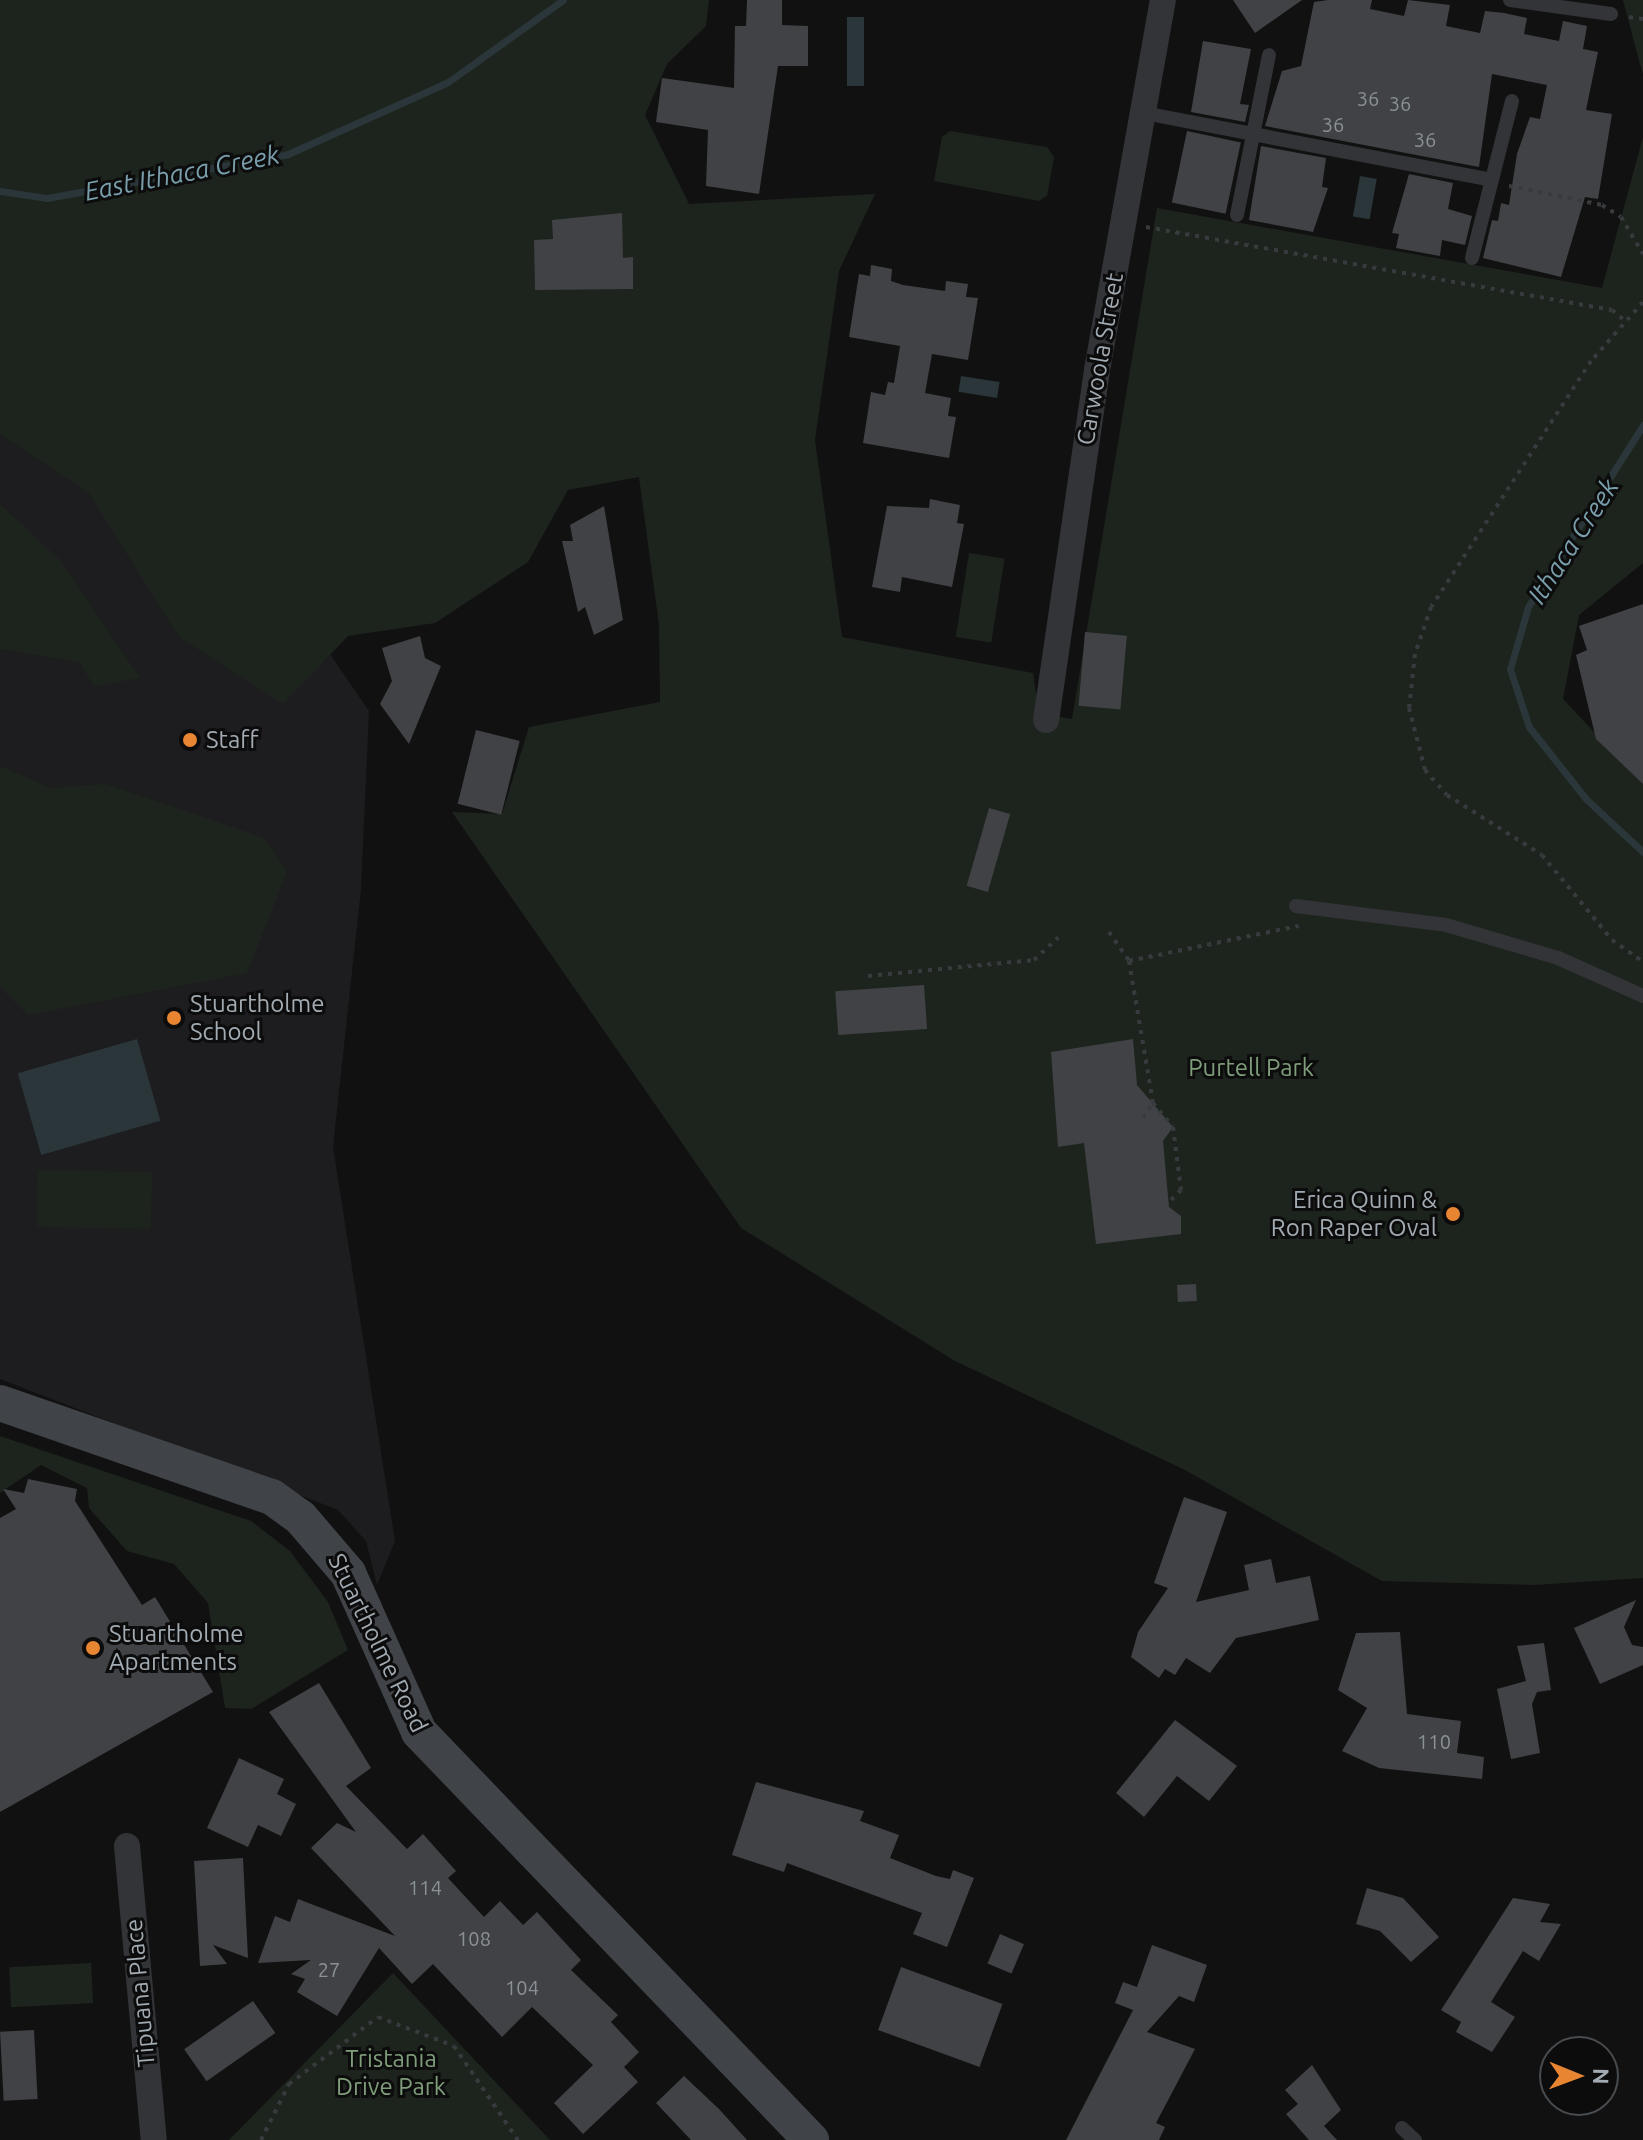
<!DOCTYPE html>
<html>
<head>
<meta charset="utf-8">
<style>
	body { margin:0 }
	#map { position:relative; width:1643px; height:2140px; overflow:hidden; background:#111112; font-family:Ubuntu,sans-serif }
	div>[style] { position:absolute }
	.built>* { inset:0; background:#1d1d1f }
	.green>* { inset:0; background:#1d241d; transform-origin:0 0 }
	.water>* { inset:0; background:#2b363a; transform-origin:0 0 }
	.stream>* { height:7px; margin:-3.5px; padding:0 3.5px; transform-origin:3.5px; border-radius:3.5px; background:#2b363a }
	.building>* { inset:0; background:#404245; transform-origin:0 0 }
	.path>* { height:4px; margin-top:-2px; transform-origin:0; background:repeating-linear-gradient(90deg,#383b3e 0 4px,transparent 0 10px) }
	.service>* { height:14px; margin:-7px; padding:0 7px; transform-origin:7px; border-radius:7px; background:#323437 }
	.minor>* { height:26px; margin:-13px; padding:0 13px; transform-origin:13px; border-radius:13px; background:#323437 }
	.secondary>* { height:36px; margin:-18px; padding:0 18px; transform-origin:18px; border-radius:18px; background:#404347 }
	.dots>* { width:22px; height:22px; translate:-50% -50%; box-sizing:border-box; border:4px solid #0c0c0d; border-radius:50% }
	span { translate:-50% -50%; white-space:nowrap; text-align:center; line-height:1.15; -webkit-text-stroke:6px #0c0c0d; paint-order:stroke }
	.number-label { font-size:20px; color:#8a9197 }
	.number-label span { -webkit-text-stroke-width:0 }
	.street-label { font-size:24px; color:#a2abb2 }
	.poi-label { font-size:24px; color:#a2abb2 }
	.left { translate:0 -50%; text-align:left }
	.right { translate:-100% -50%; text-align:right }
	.park-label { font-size:24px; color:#7f9d7a }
	.water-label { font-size:26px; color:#7a9fac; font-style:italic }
	.north { position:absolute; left:1539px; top:2036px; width:80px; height:80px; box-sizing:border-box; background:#0c0c0d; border:2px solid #484c4f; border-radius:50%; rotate:91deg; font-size:22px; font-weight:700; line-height:32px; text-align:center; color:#a2abb2 }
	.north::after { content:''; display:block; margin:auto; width:28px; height:36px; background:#e88532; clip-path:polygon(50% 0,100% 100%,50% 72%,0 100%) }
</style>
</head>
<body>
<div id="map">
	<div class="built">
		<i style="clip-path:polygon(0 247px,312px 628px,369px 711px,361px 889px,333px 1147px,395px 1541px,377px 1585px,366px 1541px,338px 1510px,0 1379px)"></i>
	</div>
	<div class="green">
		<i style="clip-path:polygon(0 0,709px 0,706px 26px,667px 64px,645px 115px,689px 204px,875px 194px,839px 271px,815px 440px,842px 637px,1033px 673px,1039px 713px,1072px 719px,1157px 208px,1602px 288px,1643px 137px,1643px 563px,1579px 615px,1563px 699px,1643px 784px,1643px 1578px,1534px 1585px,1382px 1581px,1183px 1469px,955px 1361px,741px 1228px,452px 812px,502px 814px,529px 727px,660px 702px,659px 625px,639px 477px,568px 490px,528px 562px,435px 623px,348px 636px,283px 704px,179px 637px,88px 492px,0 434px)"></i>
		<i style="clip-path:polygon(1623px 0,1643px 0,1643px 74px,1638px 57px)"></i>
		<i style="clip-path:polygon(950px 131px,1047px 147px,1054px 157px,1047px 196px,1039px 201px,934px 181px,942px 137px)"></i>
		<i style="clip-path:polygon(0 504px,60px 560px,140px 678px,94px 686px,79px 662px,0 649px)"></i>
		<i style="left:969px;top:553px;width:36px;height:85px;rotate:9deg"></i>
		<i style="clip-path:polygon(0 766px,51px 788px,106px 784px,264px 838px,287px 871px,247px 973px,28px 1015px,0 987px)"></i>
		<i style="left:38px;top:1170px;width:114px;height:57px;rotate:1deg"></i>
		<i style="clip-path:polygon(0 1436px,251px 1521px,290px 1551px,328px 1602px,348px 1650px,251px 1709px,225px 1708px,208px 1603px,174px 1564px,127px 1551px,89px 1508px,87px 1488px,41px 1465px,0 1493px)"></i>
		<i style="left:91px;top:1963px;width:40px;height:82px;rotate:87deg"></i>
		<i style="clip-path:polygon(393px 1973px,550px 2140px,229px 2140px)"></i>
	</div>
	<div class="water">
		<i style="left:847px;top:17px;width:17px;height:69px"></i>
		<i style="left:1360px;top:176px;width:17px;height:41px;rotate:10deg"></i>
		<i style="left:961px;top:376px;width:39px;height:16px;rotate:9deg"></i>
		<i style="left:137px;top:1039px;width:85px;height:124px;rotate:74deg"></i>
	</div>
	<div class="stream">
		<i style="left:0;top:191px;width:48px;rotate:8.5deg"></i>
		<i style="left:47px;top:198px;width:245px;rotate:-10.3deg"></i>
		<i style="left:288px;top:154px;width:175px;rotate:-24.2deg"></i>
		<i style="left:448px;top:82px;width:141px;rotate:-35.5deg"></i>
		<i style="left:1643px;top:425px;width:215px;rotate:122.3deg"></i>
		<i style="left:1528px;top:607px;width:65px;rotate:106.2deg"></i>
		<i style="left:1510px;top:669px;width:61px;rotate:71.9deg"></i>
		<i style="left:1529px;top:727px;width:92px;rotate:51.6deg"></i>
		<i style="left:1586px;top:799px;width:78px;rotate:42.9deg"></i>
	</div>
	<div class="building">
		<i style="clip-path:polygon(747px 0,782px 0,782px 25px,808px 26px,808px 66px,778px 66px,759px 194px,706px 186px,708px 130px,656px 122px,662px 78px,734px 88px,735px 26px,746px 26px)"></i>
		<i style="clip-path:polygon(1233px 0,1302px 0,1255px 33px)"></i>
		<i style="clip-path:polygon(1328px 0,1372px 0,1370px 9px,1404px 16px,1408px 0,1450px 5px,1446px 26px,1480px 33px,1485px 11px,1504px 13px,1527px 18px,1524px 34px,1559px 41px,1563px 21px,1587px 26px,1583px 49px,1598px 52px,1586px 110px,1612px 114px,1598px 199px,1585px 197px,1561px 277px,1483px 258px,1492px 220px,1498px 221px,1501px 203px,1509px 205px,1517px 154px,1530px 117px,1540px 119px,1547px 85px,1492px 74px,1479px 167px,1265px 126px,1282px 71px,1301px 66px,1314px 2px)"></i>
		<i style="clip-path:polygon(1203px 41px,1251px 49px,1240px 104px,1249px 105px,1245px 122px,1191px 112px)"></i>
		<i style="left:1187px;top:131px;width:55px;height:73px;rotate:12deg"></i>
		<i style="clip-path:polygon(1261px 146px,1326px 158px,1322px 187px,1328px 188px,1313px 232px,1249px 220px)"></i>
		<i style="clip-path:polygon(1409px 174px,1453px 183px,1448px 209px,1472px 216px,1465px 245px,1442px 240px,1440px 256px,1396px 248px,1399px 234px,1392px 233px)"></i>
		<i style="clip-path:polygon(622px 213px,623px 258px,633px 257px,633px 289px,535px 290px,534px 240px,553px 239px,552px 220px)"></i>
		<i style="clip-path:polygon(871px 265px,892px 269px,891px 281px,903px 285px,945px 291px,946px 281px,968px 284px,966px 297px,978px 298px,968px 360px,932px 354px,925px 393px,951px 398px,948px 416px,956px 417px,949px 458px,863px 443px,871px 392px,885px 395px,888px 382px,894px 383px,900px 346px,849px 337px,859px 274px,870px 276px)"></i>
		<i style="clip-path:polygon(930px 499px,960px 505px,957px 523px,964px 524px,952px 587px,902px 577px,900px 592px,872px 587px,887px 506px,929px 508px)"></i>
		<i style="clip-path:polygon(604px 506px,623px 620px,594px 635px,585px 607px,578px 612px,562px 541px,573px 541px,570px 525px)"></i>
		<i style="clip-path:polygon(1643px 604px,1643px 784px,1596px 739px,1576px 655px,1587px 650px,1579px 626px)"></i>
		<i style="left:1085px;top:632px;width:42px;height:74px;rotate:5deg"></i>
		<i style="clip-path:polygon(420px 636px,425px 658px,441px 666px,409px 744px,380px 704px,392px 681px,382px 648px)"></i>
		<i style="left:476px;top:730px;width:45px;height:76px;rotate:14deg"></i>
		<i style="left:989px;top:808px;width:22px;height:81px;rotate:16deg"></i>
		<i style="left:924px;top:985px;width:44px;height:89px;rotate:86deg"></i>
		<i style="clip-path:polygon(1133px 1039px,1137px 1085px,1173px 1127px,1163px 1141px,1169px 1207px,1181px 1216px,1181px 1234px,1096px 1244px,1084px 1143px,1058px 1147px,1051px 1052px)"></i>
		<i style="left:1196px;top:1284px;width:17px;height:19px;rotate:87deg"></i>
		<i style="clip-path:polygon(28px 1479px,77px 1489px,75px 1501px,142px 1605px,155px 1597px,213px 1692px,0 1812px,0 1518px,16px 1509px,3px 1489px,24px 1493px)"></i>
		<i style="clip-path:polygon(1184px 1497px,1227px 1512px,1196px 1602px,1249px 1590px,1244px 1565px,1271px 1559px,1276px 1583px,1310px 1576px,1319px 1620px,1236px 1638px,1210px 1673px,1186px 1658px,1175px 1675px,1165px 1669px,1159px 1678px,1131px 1657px,1138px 1632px,1168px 1588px,1154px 1583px)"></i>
		<i style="clip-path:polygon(1636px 1600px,1624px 1627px,1632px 1645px,1643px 1647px,1643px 1665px,1600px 1684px,1574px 1628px)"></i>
		<i style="clip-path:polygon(1400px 1632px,1407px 1714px,1461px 1721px,1457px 1753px,1484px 1757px,1482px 1779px,1379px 1768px,1342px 1751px,1367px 1708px,1338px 1690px,1356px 1633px)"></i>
		<i style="clip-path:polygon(1544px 1643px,1551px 1690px,1537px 1692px,1532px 1704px,1540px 1753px,1511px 1759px,1497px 1689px,1526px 1681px,1517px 1646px)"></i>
		<i style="clip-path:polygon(319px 1683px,371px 1768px,346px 1786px,407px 1849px,423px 1834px,456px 1871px,448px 1878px,484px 1917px,500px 1901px,523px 1925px,537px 1912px,581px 1960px,571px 1970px,618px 2015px,611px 2022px,639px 2052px,624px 2067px,638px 2082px,583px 2134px,554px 2103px,593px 2065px,532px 2007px,502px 2037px,433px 1964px,412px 1984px,379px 1948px,337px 2016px,297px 1992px,305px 1979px,291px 1974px,311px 1960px,258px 1963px,275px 1916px,290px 1922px,298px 1899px,395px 1936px,311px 1848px,337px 1823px,356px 1832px,269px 1712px)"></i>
		<i style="clip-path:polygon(1175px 1720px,1237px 1766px,1209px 1801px,1177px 1776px,1144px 1817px,1116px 1793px)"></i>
		<i style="clip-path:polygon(239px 1758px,284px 1779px,277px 1794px,296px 1804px,281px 1836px,258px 1825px,248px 1847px,207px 1828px)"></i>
		<i style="clip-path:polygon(756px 1782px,864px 1811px,860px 1821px,899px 1835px,890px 1858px,936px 1876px,950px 1879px,953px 1870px,974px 1878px,947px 1947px,913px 1934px,922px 1913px,787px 1863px,784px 1872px,732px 1855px)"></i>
		<i style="clip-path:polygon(243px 1858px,248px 1958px,213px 1945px,227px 1964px,200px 1966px,194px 1861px)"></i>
		<i style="clip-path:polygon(1367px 1888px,1403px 1898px,1439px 1937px,1411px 1962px,1380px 1931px,1356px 1924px)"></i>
		<i style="clip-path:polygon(1513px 1898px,1550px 1904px,1540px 1922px,1561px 1924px,1539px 1961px,1523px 1951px,1491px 2002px,1515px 2017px,1492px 2052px,1456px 2032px,1461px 2022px,1441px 2010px)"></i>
		<i style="left:1000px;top:1934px;width:26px;height:32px;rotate:23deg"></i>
		<i style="clip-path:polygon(1152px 1945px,1207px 1965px,1194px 2002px,1179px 1996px,1147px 2032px,1195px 2049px,1156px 2123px,1165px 2127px,1159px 2140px,1066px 2140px,1133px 2010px,1115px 2003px,1123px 1982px,1137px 1987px)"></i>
		<i style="left:901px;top:1967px;width:108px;height:67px;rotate:20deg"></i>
		<i style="left:253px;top:2001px;width:39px;height:84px;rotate:55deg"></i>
		<i style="left:34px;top:2030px;width:69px;height:34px;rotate:87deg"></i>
		<i style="clip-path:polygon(1312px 2065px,1341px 2110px,1324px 2126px,1337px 2140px,1309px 2140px,1286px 2114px,1298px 2104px,1285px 2090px)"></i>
		<i style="clip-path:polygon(684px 2076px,719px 2109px,747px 2140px,691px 2140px,656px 2103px)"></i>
	</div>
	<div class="path">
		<i style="left:1629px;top:17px;width:14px;rotate:8deg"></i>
		<i style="left:1509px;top:186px;width:95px;rotate:11.5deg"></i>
		<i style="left:1602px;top:205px;width:22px;rotate:32deg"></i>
		<i style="left:1621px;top:217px;width:43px;rotate:59.3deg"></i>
		<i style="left:1146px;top:227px;width:473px;rotate:10.1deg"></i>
		<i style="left:1612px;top:310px;width:17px;rotate:40deg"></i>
		<i style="left:1643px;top:302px;width:79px;rotate:131.4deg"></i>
		<i style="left:1591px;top:361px;width:293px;rotate:123deg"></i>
		<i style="left:1431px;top:607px;width:50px;rotate:108.8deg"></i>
		<i style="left:1415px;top:654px;width:54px;rotate:96.3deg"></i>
		<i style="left:1409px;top:708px;width:64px;rotate:75.5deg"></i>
		<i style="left:1425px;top:770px;width:33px;rotate:49deg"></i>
		<i style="left:1447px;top:795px;width:112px;rotate:32.3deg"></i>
		<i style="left:1542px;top:855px;width:110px;rotate:50.5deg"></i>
		<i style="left:1612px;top:940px;width:38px;rotate:35deg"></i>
		<i style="left:1109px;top:932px;width:35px;rotate:55deg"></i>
		<i style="left:1129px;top:961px;width:144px;rotate:80.4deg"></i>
		<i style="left:1153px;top:1103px;width:31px;rotate:50deg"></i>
		<i style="left:1173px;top:1127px;width:64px;rotate:82.8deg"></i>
		<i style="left:1181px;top:1190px;width:17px;rotate:135deg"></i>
		<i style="left:1129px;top:961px;width:173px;rotate:-11.7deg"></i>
		<i style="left:868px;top:976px;width:167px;rotate:-5.5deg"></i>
		<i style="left:1034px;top:960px;width:33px;rotate:-43deg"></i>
		<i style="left:1143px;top:1118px;width:18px;rotate:-56deg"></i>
		<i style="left:261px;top:2140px;width:63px;rotate:-63.4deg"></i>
		<i style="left:289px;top:2084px;width:111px;rotate:-37deg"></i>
		<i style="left:378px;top:2017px;width:81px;rotate:20.9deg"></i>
		<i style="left:454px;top:2046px;width:114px;rotate:55.8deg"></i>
	</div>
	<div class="service">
		<i style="left:1510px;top:0;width:102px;rotate:7.9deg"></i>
		<i style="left:1144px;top:113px;width:354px;rotate:10.9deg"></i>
		<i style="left:1237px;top:215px;width:163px;rotate:-78.7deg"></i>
		<i style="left:1472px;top:258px;width:162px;rotate:-75.7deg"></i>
		<i style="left:1296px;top:906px;width:151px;rotate:7.2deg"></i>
		<i style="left:1446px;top:925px;width:117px;rotate:16.4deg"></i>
		<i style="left:1558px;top:958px;width:93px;rotate:24.1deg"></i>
		<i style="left:1402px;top:2128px;width:18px;rotate:43deg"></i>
	</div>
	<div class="minor">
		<i style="left:1046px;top:720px;width:354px;rotate:-81.7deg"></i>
		<i style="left:1097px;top:370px;width:376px;rotate:-79.9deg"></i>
		<i style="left:127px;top:1846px;width:295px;rotate:84.8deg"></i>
	</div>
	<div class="secondary">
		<i style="left:0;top:1403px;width:288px;rotate:19.1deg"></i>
		<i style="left:272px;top:1497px;width:34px;rotate:36deg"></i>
		<i style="left:300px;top:1517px;width:74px;rotate:49.4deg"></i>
		<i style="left:348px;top:1573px;width:174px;rotate:65.9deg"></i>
		<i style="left:419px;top:1732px;width:566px;rotate:46.15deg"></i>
	</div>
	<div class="dots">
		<i style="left:190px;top:740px;background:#e88532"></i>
		<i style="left:174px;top:1018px;background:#e88532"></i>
		<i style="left:1453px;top:1214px;background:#e88532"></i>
		<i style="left:93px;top:1648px;background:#e88532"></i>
	</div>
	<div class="number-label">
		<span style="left:1368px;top:98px">36</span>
		<span style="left:1400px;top:103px">36</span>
		<span style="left:1333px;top:124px">36</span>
		<span style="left:1425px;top:139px">36</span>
		<span style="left:1434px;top:1741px">110</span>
		<span style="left:425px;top:1887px">114</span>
		<span style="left:474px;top:1938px">108</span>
		<span style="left:329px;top:1969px">27</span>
		<span style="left:522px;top:1987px">104</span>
	</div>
	<div class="street-label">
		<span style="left:1100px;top:359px;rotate:-80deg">Carwoola Street</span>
		<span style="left:378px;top:1643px;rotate:64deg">Stuartholme Road</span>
		<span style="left:140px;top:1993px;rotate:-95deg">Tipuana Place</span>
	</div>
	<div class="poi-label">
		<span class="left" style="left:206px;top:740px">Staff</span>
		<span class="left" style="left:190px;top:1018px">Stuartholme<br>School</span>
		<span class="right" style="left:1437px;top:1214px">Erica Quinn &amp;<br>Ron Raper Oval</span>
		<span class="left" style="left:109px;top:1648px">Stuartholme<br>Apartments</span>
	</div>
	<div class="park-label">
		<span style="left:1251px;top:1068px">Purtell Park</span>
		<span style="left:391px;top:2073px">Tristania<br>Drive Park</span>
	</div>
	<div class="water-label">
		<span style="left:182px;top:173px;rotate:-11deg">East Ithaca Creek</span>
		<span style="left:1573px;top:541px;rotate:-57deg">Ithaca Creek</span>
	</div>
	<div class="north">N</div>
</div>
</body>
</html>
